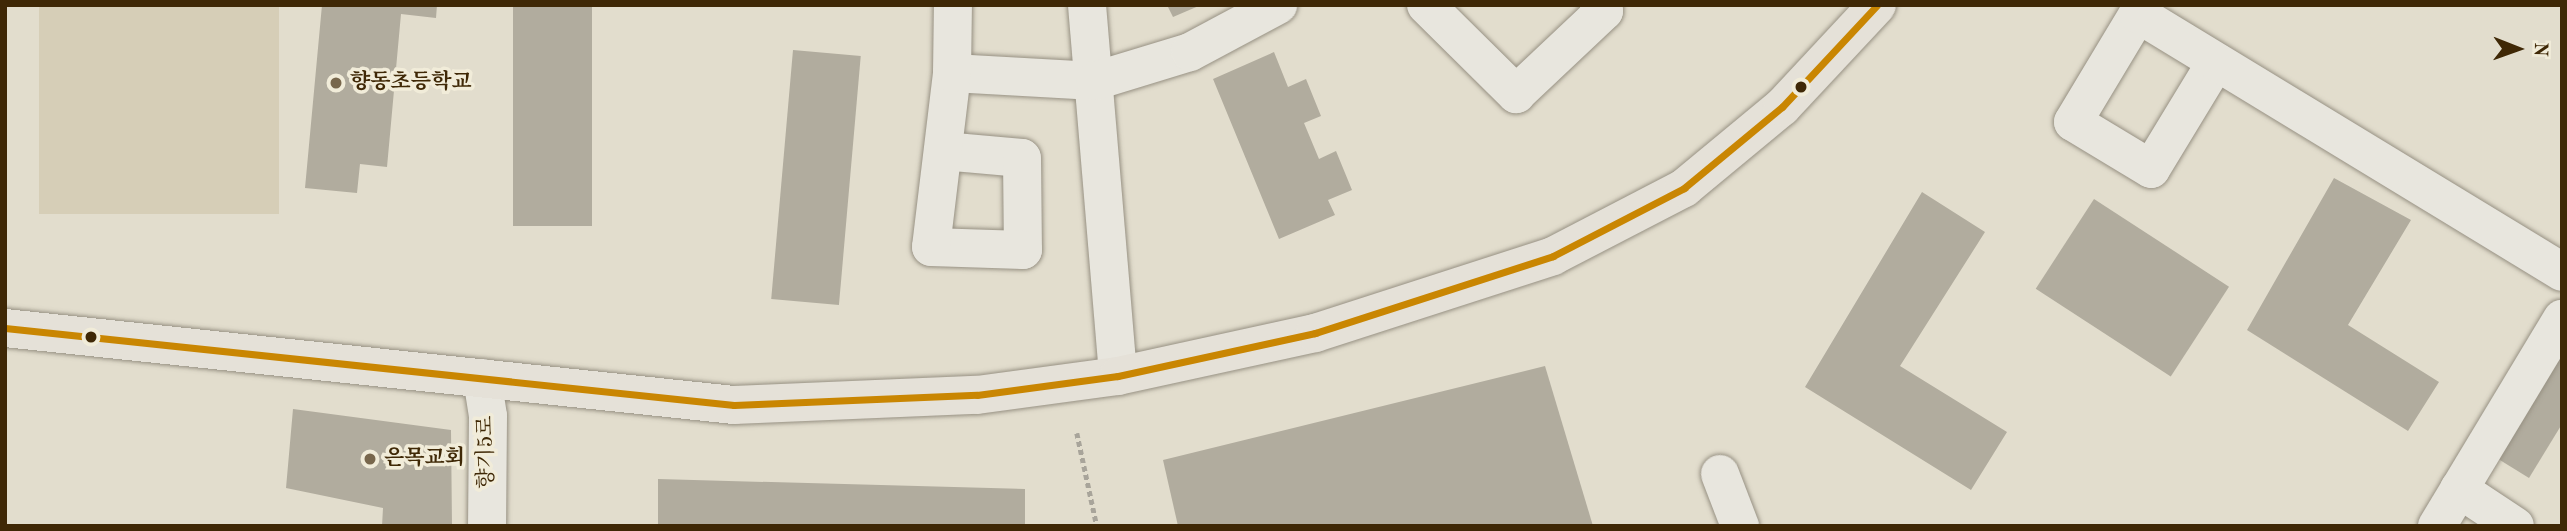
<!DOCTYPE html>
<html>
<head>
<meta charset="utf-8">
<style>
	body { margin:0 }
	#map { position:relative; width:2567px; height:531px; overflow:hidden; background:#e2ddcd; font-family:"Old Standard TT","Noto Serif KR",serif }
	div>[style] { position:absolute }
	.green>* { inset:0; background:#d6ceb7; transform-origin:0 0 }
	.building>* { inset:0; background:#b1ac9e; transform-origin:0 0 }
	.path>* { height:4.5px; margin-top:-2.25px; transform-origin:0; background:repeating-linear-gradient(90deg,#a8a49a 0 5px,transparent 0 8.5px) }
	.roads { filter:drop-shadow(0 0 2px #979183) drop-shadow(0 0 2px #979183) }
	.minor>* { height:38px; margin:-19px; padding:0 19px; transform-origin:19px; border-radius:19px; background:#e8e6de }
	.major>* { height:38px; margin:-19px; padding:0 19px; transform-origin:19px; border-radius:19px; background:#e5e1d8 }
	.bus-1>* { height:7px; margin:-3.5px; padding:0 3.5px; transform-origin:3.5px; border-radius:3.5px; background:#c98602 }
	.dots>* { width:19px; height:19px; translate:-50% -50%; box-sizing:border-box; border:4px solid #f1ecd9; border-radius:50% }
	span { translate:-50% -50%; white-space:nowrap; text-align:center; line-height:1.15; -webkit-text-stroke:7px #f1ecd9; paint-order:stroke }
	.poi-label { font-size:21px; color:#3f2806; font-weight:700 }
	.left { translate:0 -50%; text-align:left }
	.street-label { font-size:21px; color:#3f2806 }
	.frame { position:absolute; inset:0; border:7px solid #3f2806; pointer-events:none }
	.north { position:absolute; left:2483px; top:14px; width:70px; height:70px; -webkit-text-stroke:5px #f1ecd9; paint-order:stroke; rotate:91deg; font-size:19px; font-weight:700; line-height:28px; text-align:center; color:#3f2806 }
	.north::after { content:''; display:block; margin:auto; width:24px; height:32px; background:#3f2806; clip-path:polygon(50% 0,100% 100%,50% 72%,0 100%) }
</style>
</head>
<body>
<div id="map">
	<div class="green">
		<i style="left:39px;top:5px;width:240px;height:209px"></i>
	</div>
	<div class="building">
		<i style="clip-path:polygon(322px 5px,437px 5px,436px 18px,401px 14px,387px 167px,360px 164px,357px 193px,305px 188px)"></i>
		<i style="left:513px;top:5px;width:79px;height:221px"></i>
		<i style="clip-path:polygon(1167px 5px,1201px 5px,1173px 17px)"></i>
		<i style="left:793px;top:50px;width:68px;height:250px;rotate:5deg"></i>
		<i style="clip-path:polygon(1274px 52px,1288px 87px,1306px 79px,1321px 116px,1304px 123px,1319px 159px,1336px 151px,1352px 190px,1328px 200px,1335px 215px,1279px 239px,1213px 79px)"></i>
		<i style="clip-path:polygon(2334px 178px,2411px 220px,2348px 325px,2439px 382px,2408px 431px,2247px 330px)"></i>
		<i style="clip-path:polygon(1922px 192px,1985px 232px,1900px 366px,2007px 432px,1971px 490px,1805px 387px)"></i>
		<i style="left:2094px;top:199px;width:161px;height:107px;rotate:33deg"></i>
		<i style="clip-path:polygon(2562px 347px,2562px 424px,2529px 478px,2495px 457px)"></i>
		<i style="clip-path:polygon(1545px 366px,1593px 526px,1178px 526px,1163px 460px)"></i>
		<i style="clip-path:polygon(293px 409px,451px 430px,452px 526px,382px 526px,383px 508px,286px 488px)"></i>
		<i style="clip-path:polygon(658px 479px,1025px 489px,1025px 526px,658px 526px)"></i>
	</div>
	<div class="path">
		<i style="left:1077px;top:433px;width:95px;rotate:77.9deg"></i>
	</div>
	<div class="roads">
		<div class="minor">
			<i style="left:1087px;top:5px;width:372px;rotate:85.2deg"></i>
			<i style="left:1426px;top:5px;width:127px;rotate:44.7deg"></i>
			<i style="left:1516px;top:94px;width:121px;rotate:-43.3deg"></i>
			<i style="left:1604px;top:11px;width:8px;rotate:-130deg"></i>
			<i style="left:2216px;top:62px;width:125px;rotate:121.3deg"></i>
			<i style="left:2151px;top:169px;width:91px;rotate:-148.9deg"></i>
			<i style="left:2073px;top:122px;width:126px;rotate:-59deg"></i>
			<i style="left:2138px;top:14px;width:496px;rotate:31.3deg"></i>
			<i style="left:952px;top:73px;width:143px;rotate:3.2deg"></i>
			<i style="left:1095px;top:81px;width:99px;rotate:-17deg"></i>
			<i style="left:1190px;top:52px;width:100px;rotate:-28.1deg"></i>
			<i style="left:943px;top:151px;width:79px;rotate:5.1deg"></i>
			<i style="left:1022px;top:158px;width:92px;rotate:89.4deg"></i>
			<i style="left:1023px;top:250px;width:92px;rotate:-178.1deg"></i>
			<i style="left:931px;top:247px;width:175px;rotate:-83.1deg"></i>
			<i style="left:952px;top:73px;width:68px;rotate:-89.2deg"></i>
			<i style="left:482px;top:378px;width:38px;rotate:81deg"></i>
			<i style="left:488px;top:416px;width:110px;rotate:90.5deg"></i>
			<i style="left:1720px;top:474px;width:56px;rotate:69deg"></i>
			<i style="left:2459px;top:489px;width:67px;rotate:33.5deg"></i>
			<i style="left:2437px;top:526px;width:242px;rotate:-58.9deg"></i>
		</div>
		<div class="major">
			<i style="left:5px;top:328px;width:733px;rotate:6.03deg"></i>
			<i style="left:734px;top:405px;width:243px;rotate:-2.4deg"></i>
			<i style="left:977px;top:395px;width:142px;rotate:-7.7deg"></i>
			<i style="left:1118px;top:376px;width:202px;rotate:-12.3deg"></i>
			<i style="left:1315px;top:333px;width:250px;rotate:-17.9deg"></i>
			<i style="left:1553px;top:256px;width:148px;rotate:-27.4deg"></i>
			<i style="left:1684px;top:188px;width:127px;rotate:-39.6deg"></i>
			<i style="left:1782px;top:107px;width:139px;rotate:-47deg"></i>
		</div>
	</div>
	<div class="bus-1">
		<i style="left:5px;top:328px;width:733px;rotate:6.03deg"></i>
		<i style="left:734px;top:405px;width:243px;rotate:-2.4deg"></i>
		<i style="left:977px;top:395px;width:142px;rotate:-7.7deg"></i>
		<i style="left:1118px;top:376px;width:202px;rotate:-12.3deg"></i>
		<i style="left:1315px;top:333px;width:250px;rotate:-17.9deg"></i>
		<i style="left:1553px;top:256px;width:148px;rotate:-27.4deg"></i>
		<i style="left:1684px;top:188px;width:127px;rotate:-39.6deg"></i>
		<i style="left:1782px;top:107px;width:139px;rotate:-47deg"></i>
	</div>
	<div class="dots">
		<i style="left:336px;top:83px;background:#78674c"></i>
		<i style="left:1801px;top:87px;background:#3f2806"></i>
		<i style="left:91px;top:337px;background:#3f2806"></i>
		<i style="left:370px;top:459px;background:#78674c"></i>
	</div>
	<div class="poi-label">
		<span class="left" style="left:350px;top:83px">향동초등학교</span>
		<span class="left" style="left:384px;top:459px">은목교회</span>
	</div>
	<div class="street-label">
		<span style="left:487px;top:452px;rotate:-91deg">향기5로</span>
	</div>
	<div class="frame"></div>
	<div class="north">N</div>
</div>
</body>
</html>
